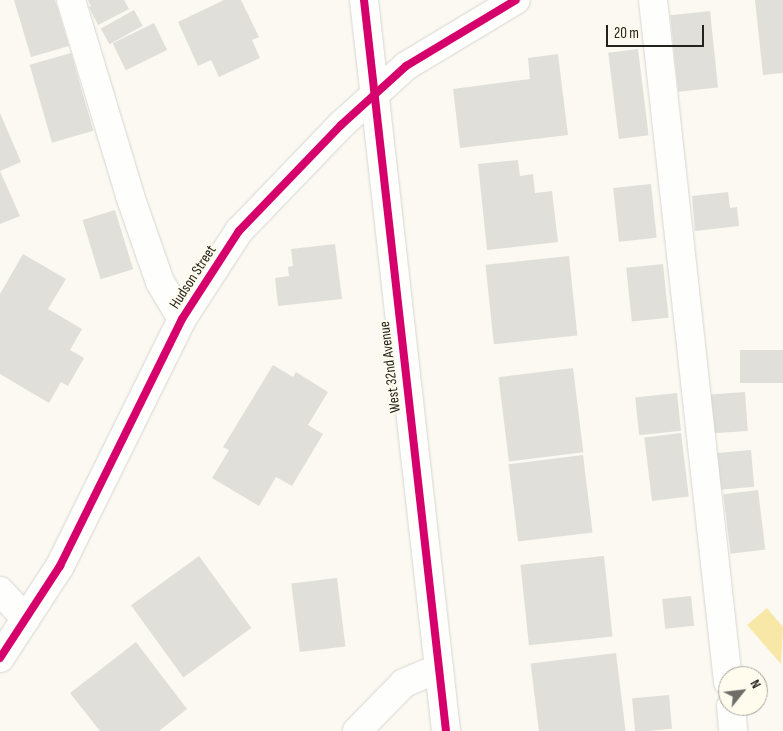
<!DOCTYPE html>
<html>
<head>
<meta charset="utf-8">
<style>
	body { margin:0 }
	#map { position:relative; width:783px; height:731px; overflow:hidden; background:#fbf9f2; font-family:"Sofia Sans Condensed",sans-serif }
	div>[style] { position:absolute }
	.water>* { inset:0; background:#f7e8a8 }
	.building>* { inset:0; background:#e0dfd9; transform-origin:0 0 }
	.roads { filter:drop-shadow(0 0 1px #d7d6d0) drop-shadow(0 0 1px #d7d6d0) }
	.minor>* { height:28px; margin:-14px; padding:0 14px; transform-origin:14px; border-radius:14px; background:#fefefd }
	.cycleway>* { height:8px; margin:-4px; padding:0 4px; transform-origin:4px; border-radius:4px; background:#d6006c }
	span { translate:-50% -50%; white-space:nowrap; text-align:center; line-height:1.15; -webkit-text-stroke:4px #fffcee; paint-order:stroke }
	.street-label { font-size:15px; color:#23221d }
	.north { position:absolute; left:718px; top:666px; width:50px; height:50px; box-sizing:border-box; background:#fffcee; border:1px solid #a7a59a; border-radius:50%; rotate:61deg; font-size:14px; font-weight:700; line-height:20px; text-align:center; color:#23221d }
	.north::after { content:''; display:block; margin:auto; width:18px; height:22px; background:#6f6d68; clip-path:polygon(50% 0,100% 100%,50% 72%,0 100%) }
	.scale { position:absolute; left:606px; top:25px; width:98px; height:22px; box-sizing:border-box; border:2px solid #23221d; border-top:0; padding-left:6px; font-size:15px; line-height:18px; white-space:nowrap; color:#23221d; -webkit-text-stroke:4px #fffcee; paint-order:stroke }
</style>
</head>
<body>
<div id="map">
	<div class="water">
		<i style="clip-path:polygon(767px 608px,783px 627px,781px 664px,747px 625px)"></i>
	</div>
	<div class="building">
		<i style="clip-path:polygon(14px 0,55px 0,69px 46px,31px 57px)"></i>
		<i style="clip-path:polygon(88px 0,124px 0,129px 9px,98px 25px,89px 7px,91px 6px)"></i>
		<i style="clip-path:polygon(224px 0,241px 0,259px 37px,252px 40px,260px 58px,219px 77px,211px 60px,198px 66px,178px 22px)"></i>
		<i style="clip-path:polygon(755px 0,783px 0,783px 73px,763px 75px)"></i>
		<i style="left:134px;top:10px;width:18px;height:38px;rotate:61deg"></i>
		<i style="left:710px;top:11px;width:77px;height:40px;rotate:84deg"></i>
		<i style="left:154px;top:23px;width:30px;height:46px;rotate:64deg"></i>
		<i style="left:638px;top:49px;width:87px;height:30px;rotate:83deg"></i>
		<i style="left:71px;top:53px;width:81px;height:43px;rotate:74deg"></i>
		<i style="clip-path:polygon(558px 54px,568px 135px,460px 148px,453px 89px,530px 79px,528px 58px)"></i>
		<i style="clip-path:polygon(0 113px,21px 162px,0 171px,20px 216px,0 224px)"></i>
		<i style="clip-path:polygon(518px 160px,520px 176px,533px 174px,535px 193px,552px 191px,558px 242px,487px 250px,478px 164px)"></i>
		<i style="left:651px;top:184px;width:54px;height:38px;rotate:84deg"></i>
		<i style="clip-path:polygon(728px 192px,730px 208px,737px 207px,739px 226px,695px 231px,692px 196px)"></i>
		<i style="left:115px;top:210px;width:62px;height:34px;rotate:73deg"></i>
		<i style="clip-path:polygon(335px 244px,342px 299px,278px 306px,275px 278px,289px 276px,288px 267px,293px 266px,291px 249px)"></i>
		<i style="clip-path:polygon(23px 254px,66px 279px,48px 309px,82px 329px,70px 350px,84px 358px,68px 386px,61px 382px,49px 403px,0 374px,0 294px)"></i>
		<i style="left:569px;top:256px;width:80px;height:84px;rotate:84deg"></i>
		<i style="left:663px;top:264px;width:54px;height:37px;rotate:84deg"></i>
		<i style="left:783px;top:350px;width:33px;height:43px;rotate:90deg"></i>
		<i style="clip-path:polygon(273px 365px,293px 377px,296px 372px,328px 392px,308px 425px,323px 434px,292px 486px,276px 477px,259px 506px,212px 478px,229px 450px,223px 447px)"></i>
		<i style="left:573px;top:368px;width:85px;height:75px;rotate:83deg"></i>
		<i style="left:745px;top:392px;width:39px;height:35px;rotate:86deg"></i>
		<i style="left:677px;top:393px;width:38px;height:42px;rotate:84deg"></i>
		<i style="left:681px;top:433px;width:64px;height:37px;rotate:83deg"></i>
		<i style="left:751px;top:450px;width:37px;height:34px;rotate:85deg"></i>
		<i style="left:583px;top:455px;width:78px;height:75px;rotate:83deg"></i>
		<i style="left:758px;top:490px;width:60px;height:35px;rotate:83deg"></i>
		<i style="left:199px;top:556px;width:89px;height:84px;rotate:54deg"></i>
		<i style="left:604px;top:556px;width:81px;height:84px;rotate:84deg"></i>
		<i style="left:337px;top:578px;width:69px;height:46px;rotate:83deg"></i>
		<i style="left:691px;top:596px;width:30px;height:29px;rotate:84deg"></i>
		<i style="clip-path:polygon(136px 642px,187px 709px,159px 731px,100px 731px,70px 693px)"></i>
		<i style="left:616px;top:653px;width:79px;height:86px;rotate:83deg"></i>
		<i style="left:669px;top:695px;width:34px;height:37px;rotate:85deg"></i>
	</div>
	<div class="roads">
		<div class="minor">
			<i style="left:71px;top:0;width:205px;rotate:73.2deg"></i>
			<i style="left:130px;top:196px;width:91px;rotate:70.8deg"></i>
			<i style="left:160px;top:282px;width:43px;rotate:59.3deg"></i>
			<i style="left:364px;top:0;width:736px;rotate:83.6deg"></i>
			<i style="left:653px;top:0;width:686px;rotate:83.72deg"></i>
			<i style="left:0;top:591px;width:38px;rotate:47deg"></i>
			<i style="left:0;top:658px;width:110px;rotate:-56.9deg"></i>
			<i style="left:60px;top:566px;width:275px;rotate:-63.7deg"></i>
			<i style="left:182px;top:319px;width:105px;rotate:-57.1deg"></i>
			<i style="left:239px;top:231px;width:147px;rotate:-46.1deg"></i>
			<i style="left:341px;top:125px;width:88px;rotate:-42.2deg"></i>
			<i style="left:406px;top:66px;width:128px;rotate:-31deg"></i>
			<i style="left:731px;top:706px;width:25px;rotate:85deg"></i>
			<i style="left:357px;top:731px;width:67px;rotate:-45.6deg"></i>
			<i style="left:404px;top:683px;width:38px;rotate:-23deg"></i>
		</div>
	</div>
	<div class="cycleway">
		<i style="left:364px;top:0;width:736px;rotate:83.6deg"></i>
		<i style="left:0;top:658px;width:110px;rotate:-56.9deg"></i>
		<i style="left:60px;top:566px;width:275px;rotate:-63.7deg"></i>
		<i style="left:182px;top:319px;width:105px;rotate:-57.1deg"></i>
		<i style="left:239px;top:231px;width:147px;rotate:-46.1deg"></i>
		<i style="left:341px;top:125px;width:88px;rotate:-42.2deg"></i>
		<i style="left:406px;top:66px;width:128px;rotate:-31deg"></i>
	</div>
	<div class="street-label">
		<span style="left:193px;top:277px;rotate:-57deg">Hudson Street</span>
		<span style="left:390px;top:367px;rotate:-97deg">West 32nd Avenue</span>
	</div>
	<div class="north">N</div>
	<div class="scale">20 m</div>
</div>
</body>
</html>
